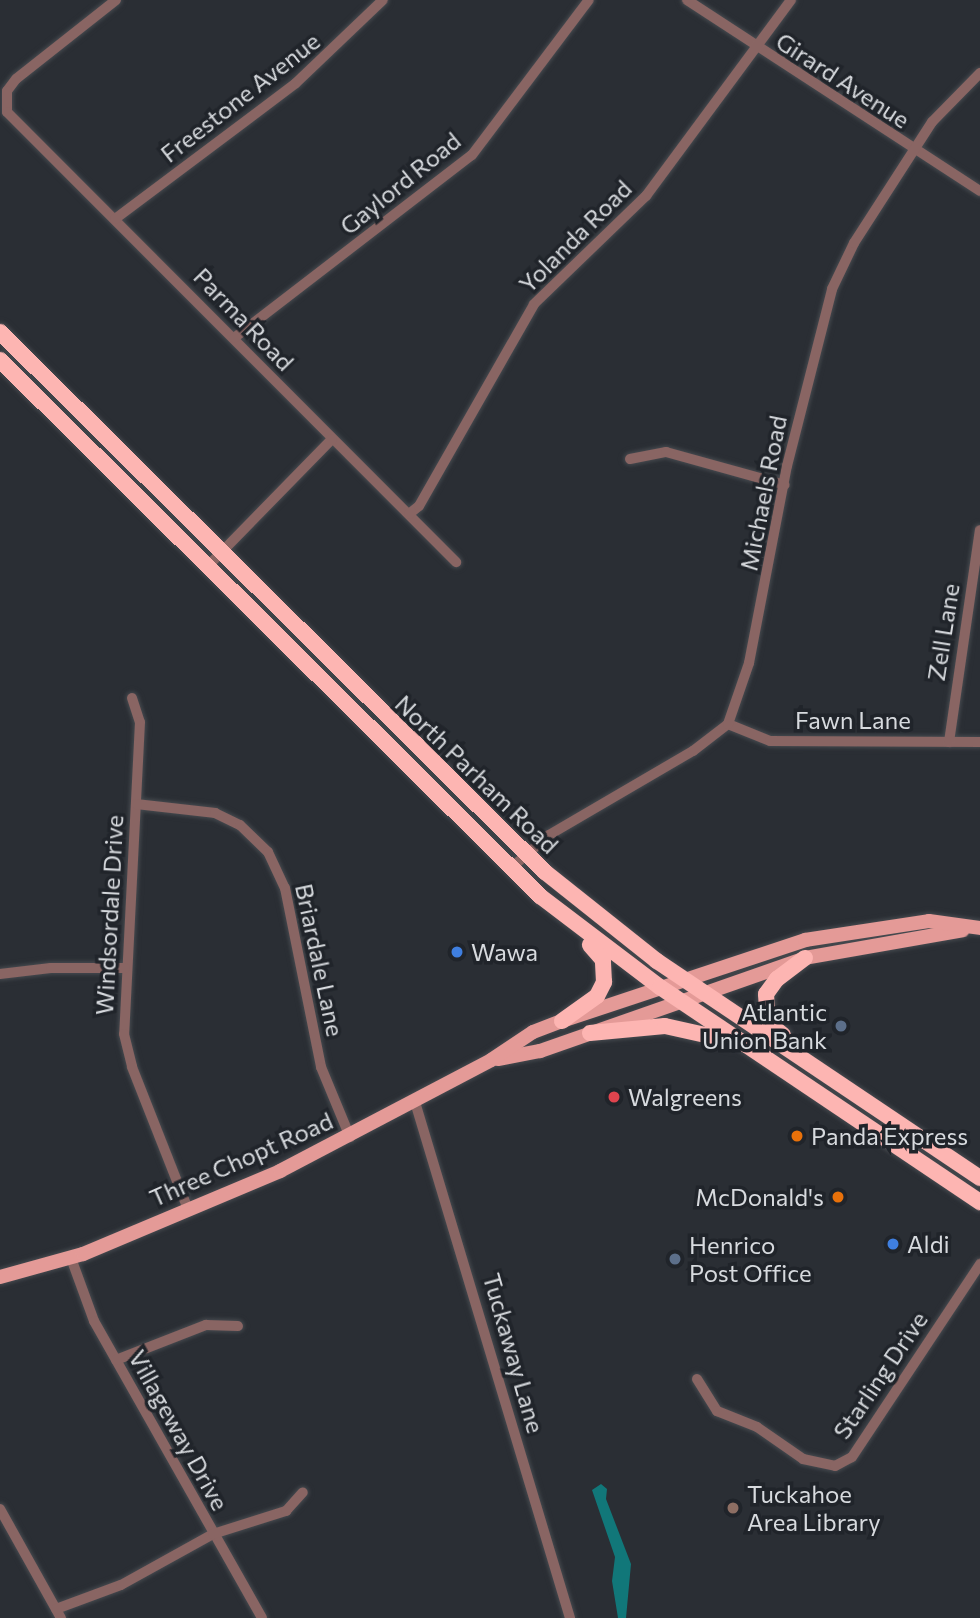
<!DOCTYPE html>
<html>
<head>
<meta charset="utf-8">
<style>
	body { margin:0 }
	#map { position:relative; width:980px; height:1618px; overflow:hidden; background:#2a2e34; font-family:Commissioner,sans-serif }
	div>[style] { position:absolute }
	.water>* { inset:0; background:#117779 }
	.roads { filter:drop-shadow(0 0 2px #464a4f) drop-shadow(0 0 2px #464a4f) }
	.minor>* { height:10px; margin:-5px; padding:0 5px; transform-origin:5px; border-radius:5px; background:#896563 }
	.major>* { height:14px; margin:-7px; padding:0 7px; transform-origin:7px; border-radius:7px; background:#e49a97 }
	.highway>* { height:16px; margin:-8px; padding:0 8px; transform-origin:8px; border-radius:8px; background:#fdb5b2 }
	.dots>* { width:19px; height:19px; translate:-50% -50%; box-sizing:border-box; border:4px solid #20242a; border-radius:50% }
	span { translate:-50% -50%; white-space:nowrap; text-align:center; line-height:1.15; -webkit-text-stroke:7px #20242a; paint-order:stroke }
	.street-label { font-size:24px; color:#d7dade }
	.poi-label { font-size:24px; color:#d7dade }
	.left { translate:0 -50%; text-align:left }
	.right { translate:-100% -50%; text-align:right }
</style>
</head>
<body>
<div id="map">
	<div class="water">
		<i style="clip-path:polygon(601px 1484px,607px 1489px,606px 1499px,631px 1564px,626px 1618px,618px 1618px,612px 1581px,615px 1557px,592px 1490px)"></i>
	</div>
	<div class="roads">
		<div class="minor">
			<i style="left:116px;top:0;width:127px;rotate:141.7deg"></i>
			<i style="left:16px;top:79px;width:15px;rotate:127deg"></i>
			<i style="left:7px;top:91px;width:21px;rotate:90deg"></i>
			<i style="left:7px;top:112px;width:636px;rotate:45.06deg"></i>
			<i style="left:687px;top:0;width:350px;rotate:33.1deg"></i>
			<i style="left:115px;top:219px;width:226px;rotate:-36.9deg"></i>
			<i style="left:296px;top:83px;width:120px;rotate:-43.7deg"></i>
			<i style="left:234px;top:338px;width:300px;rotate:-37.6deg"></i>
			<i style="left:472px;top:155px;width:194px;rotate:-53deg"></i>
			<i style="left:630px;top:459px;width:37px;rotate:-11deg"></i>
			<i style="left:666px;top:452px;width:123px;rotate:15.5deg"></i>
			<i style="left:409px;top:514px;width:13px;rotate:-39deg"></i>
			<i style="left:419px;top:506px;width:232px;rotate:-60.3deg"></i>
			<i style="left:534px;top:304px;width:156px;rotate:-44deg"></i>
			<i style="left:646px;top:196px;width:244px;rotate:-53.5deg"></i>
			<i style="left:207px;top:567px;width:179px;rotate:-45.7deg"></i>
			<i style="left:132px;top:698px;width:25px;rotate:72deg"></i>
			<i style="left:140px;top:722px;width:312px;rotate:92.9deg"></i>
			<i style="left:124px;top:1034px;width:34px;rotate:76deg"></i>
			<i style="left:132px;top:1067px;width:153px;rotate:68.5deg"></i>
			<i style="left:728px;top:724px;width:45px;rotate:22deg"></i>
			<i style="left:770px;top:741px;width:210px;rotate:0.3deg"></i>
			<i style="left:949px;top:742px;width:214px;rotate:-81.7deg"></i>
			<i style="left:136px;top:804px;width:80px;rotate:6.5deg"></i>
			<i style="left:215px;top:813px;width:28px;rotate:26deg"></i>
			<i style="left:240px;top:825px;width:39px;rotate:44deg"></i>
			<i style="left:268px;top:852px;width:40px;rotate:65deg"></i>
			<i style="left:285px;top:888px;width:183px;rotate:78.6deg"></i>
			<i style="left:321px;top:1067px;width:76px;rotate:67.5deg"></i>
			<i style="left:511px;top:868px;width:50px;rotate:-41deg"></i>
			<i style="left:549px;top:835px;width:167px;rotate:-30.3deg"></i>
			<i style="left:693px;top:751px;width:44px;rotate:-37.6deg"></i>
			<i style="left:728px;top:724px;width:65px;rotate:-71deg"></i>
			<i style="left:749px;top:663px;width:201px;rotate:-79.1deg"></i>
			<i style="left:787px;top:466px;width:183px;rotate:-75.7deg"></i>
			<i style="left:832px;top:289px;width:51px;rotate:-64.4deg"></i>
			<i style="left:854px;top:243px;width:144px;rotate:-57.2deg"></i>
			<i style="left:932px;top:122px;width:69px;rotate:-45.6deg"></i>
			<i style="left:0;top:974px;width:51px;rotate:-6.7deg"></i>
			<i style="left:51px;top:968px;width:74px"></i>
			<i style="left:415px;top:1102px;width:539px;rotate:73.28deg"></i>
			<i style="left:71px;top:1258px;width:67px;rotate:69.9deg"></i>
			<i style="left:94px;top:1321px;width:341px;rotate:60.5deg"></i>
			<i style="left:116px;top:1360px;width:97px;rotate:-21.3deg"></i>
			<i style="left:206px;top:1325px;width:32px;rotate:2deg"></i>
			<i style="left:697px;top:1379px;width:38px;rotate:58deg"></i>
			<i style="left:717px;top:1411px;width:43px;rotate:21.8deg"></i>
			<i style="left:757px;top:1427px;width:56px;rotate:34.8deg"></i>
			<i style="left:803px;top:1459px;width:33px;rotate:12deg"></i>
			<i style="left:835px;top:1466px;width:19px;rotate:-28deg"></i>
			<i style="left:852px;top:1457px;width:232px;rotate:-56.4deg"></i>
			<i style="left:0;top:1509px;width:125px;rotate:60.8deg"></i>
			<i style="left:56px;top:1609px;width:69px;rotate:-20.3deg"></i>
			<i style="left:121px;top:1585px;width:105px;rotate:-29deg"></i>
			<i style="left:213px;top:1534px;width:77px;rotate:-17.5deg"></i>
			<i style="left:286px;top:1511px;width:25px;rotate:-48deg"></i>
		</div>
		<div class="major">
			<i style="left:498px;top:1059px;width:43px;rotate:-10.8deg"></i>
			<i style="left:540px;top:1051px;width:281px;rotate:-19.3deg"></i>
			<i style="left:805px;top:958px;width:160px;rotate:-10deg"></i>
			<i style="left:0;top:1277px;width:86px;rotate:-15.5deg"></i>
			<i style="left:83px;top:1254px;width:214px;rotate:-22.8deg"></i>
			<i style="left:280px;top:1171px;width:238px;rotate:-27.7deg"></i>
			<i style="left:491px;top:1060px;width:50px;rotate:-33.7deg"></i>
			<i style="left:533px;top:1032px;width:31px;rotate:-21deg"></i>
			<i style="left:562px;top:1021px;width:256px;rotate:-18.4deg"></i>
			<i style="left:805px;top:940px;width:125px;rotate:-8.7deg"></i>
			<i style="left:929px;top:921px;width:51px;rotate:7.8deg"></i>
		</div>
		<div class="highway">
			<i style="left:0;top:332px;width:767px;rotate:44.74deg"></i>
			<i style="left:545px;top:872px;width:143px;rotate:38.5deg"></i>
			<i style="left:657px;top:961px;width:389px;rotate:33.9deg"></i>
			<i style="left:0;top:360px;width:761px;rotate:44.79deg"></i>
			<i style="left:540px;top:896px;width:151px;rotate:37.2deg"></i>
			<i style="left:660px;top:987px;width:386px;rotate:33.9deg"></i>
			<i style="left:562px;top:1021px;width:43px;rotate:-35.5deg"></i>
			<i style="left:597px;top:996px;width:16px;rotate:-63deg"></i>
			<i style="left:604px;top:982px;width:22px;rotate:-93deg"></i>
			<i style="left:603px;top:960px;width:20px;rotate:-131deg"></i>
			<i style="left:590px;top:1033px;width:75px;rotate:-5.3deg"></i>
			<i style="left:665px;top:1026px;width:69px;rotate:12.6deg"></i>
			<i style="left:783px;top:1035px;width:19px;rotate:-141deg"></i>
			<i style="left:768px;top:1023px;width:29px;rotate:-94deg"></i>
			<i style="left:766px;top:994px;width:19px;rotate:-54deg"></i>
			<i style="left:777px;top:979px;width:35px;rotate:-37deg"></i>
		</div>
	</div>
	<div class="dots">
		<i style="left:457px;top:952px;background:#3f7fe0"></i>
		<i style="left:841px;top:1026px;background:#5c6f8a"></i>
		<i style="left:614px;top:1097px;background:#e0444e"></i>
		<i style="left:797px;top:1136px;background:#e8710a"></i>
		<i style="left:838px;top:1197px;background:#e8710a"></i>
		<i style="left:893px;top:1244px;background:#3f7fe0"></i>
		<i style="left:675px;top:1259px;background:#5c6f8a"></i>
		<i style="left:733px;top:1508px;background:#8d6e63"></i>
	</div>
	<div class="street-label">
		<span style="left:843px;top:80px;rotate:33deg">Girard Avenue</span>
		<span style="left:240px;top:97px;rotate:-38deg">Freestone Avenue</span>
		<span style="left:400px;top:183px;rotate:-39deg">Gaylord Road</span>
		<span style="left:575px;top:236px;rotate:-45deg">Yolanda Road</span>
		<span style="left:244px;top:319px;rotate:46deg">Parma Road</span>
		<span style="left:763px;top:493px;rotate:-79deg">Michaels Road</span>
		<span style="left:943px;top:632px;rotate:-81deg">Zell Lane</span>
		<span style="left:853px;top:720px">Fawn Lane</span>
		<span style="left:477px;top:774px;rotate:44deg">North Parham Road</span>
		<span style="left:109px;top:915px;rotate:-87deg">Windsordale Drive</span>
		<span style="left:320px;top:960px;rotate:78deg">Briardale Lane</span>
		<span style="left:241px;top:1159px;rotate:-24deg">Three Chopt Road</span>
		<span style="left:514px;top:1353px;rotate:74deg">Tuckaway Lane</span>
		<span style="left:880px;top:1375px;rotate:-56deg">Starling Drive</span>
		<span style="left:179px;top:1430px;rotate:61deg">Villageway Drive</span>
	</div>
	<div class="poi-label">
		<span class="left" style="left:471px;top:952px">Wawa</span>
		<span class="right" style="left:827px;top:1026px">Atlantic<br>Union Bank</span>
		<span class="left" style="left:628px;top:1097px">Walgreens</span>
		<span class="left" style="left:811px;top:1136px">Panda Express</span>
		<span class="right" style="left:824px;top:1197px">McDonald's</span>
		<span class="left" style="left:907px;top:1244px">Aldi</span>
		<span class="left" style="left:689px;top:1259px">Henrico<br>Post Office</span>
		<span class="left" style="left:747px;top:1508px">Tuckahoe<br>Area Library</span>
	</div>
</div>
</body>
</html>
